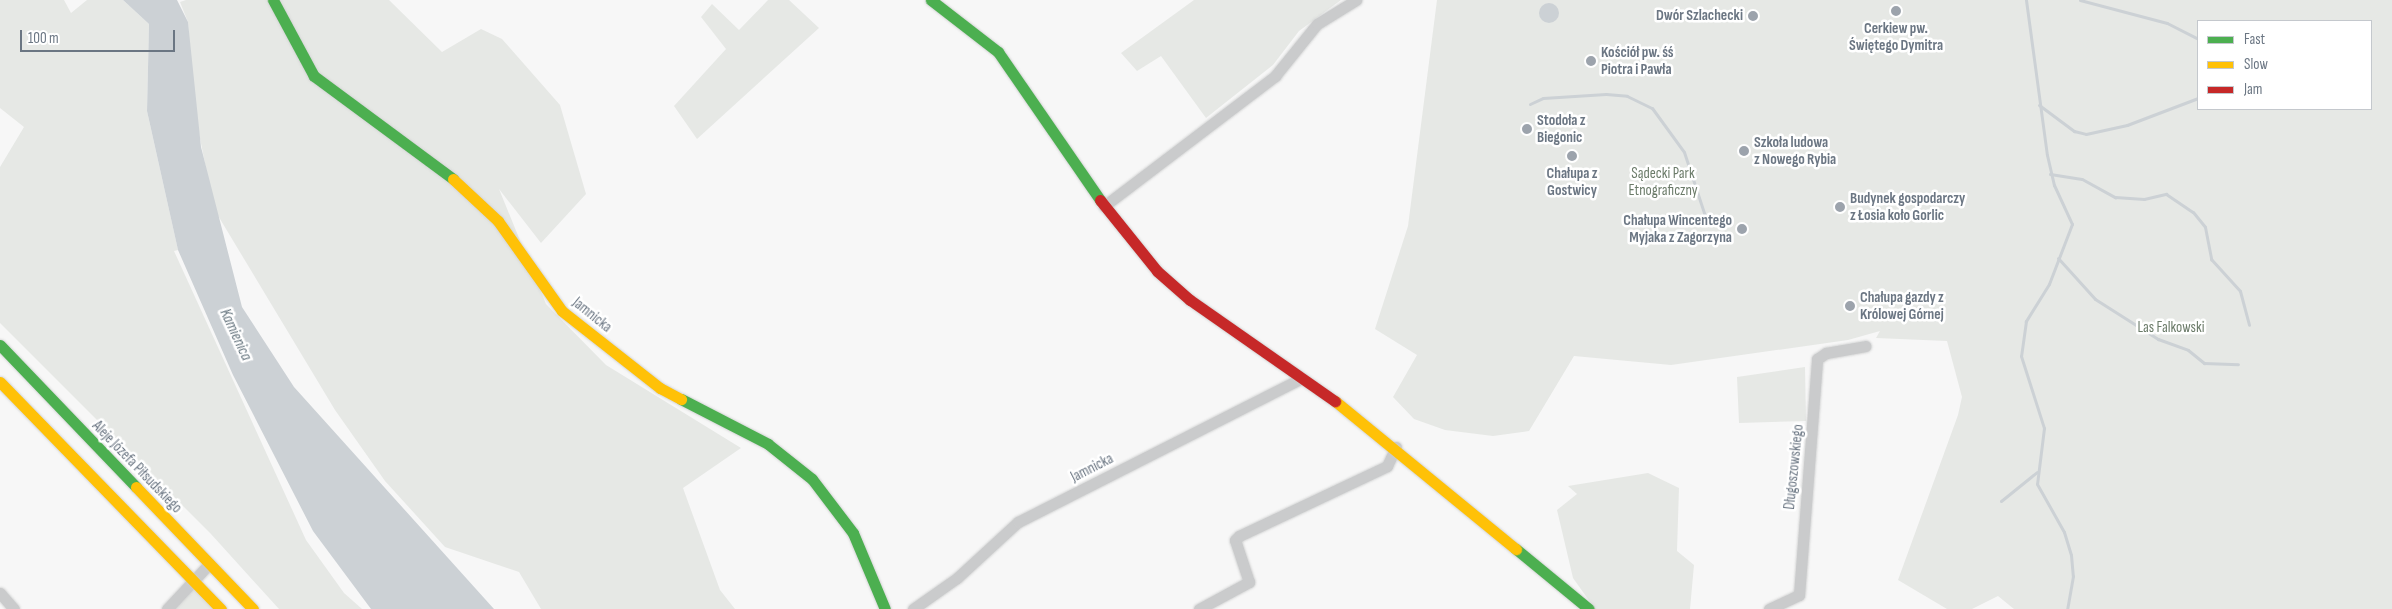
<!DOCTYPE html>
<html>
<head>
<meta charset="utf-8">
<style>
	body { margin:0 }
	#map { position:relative; width:2392px; height:609px; overflow:hidden; background:#f7f7f7; font-family:"Sofia Sans Condensed",sans-serif }
	div>[style] { position:absolute }
	.green>* { inset:0; background:#e6e8e5 }
	.water>* { inset:0; background:#ccd1d5 }
	.round { border-radius:50% }
	.stream>* { height:3px; margin:-1.5px; padding:0 1.5px; transform-origin:1.5px; border-radius:1.5px; background:#ccd1d5 }
	.roads { filter:drop-shadow(0 0 1px #d3d4d4) drop-shadow(0 0 1px #d3d4d4) }
	.street>* { height:11px; margin:-5.5px; padding:0 5.5px; transform-origin:5.5px; border-radius:5.5px; background:#cacbcc }
	.fast>* { height:11px; margin:-5.5px; padding:0 5.5px; transform-origin:5.5px; border-radius:5.5px; background:#4caf50 }
	.slow>* { height:11px; margin:-5.5px; padding:0 5.5px; transform-origin:5.5px; border-radius:5.5px; background:#ffc107 }
	.jam>* { height:11px; margin:-5.5px; padding:0 5.5px; transform-origin:5.5px; border-radius:5.5px; background:#c62828 }
	.dots>* { width:14px; height:14px; translate:-50% -50%; box-sizing:border-box; border:2px solid #fff; border-radius:50% }
	span { translate:-50% -50%; white-space:nowrap; text-align:center; line-height:1.15; -webkit-text-stroke:5px #fff; paint-order:stroke }
	.poi-label { font-size:15px; color:#6b7683; font-weight:700 }
	.right { translate:-100% -50%; text-align:right }
	.left { translate:0 -50%; text-align:left }
	.park-label { font-size:15px; color:#6b7b69 }
	.street-label { font-size:15px; color:#6b7683 }
	.water-label { font-size:16px; color:#67767f; font-style:italic }
	.legend { position:absolute; left:2197px; top:20px; width:175px; height:90px; box-sizing:border-box; background:#fff; border:1px solid #c4c8cd; margin:0; padding:6px 9px; list-style:none; font-size:15px; color:#6b7683 }
	.legend li { display:flex; align-items:center; gap:10px; height:25px }
	.legend b { width:25px; border:1px solid #c4c8cd }
	.scale { position:absolute; left:20px; top:30px; width:155px; height:22px; box-sizing:border-box; border:2px solid #6b7683; border-top:0; padding-left:6px; font-size:15px; line-height:18px; white-space:nowrap; color:#6b7683; -webkit-text-stroke:4px #fff; paint-order:stroke }
</style>
</head>
<body>
<div id="map">
	<div class="green">
		<i style="clip-path:polygon(0 0,64px 0,71px 13px,87px 0,123px 0,149px 24px,147px 111px,178px 250px,174px 251px,306px 540px,344px 593px,362px 609px,279px 609px,211px 534px,0 323px,0 167px,24px 127px,0 108px)"></i>
		<i style="clip-path:polygon(186px 0,389px 0,442px 52px,481px 29px,502px 39px,560px 105px,586px 194px,541px 243px,499px 189px,546px 304px,606px 365px,741px 448px,683px 488px,720px 590px,735px 609px,541px 609px,519px 572px,445px 547px,385px 481px,335px 410px,214px 209px,193px 103px,188px 22px,180px 2px)"></i>
		<i style="clip-path:polygon(768px 0,789px 0,819px 28px,697px 139px,674px 106px,726px 49px,701px 17px,712px 4px,739px 30px)"></i>
		<i style="clip-path:polygon(1194px 0,1341px 0,1299px 31px,1273px 65px,1206px 118px,1161px 56px,1137px 71px,1121px 53px)"></i>
		<i style="clip-path:polygon(evenodd,1437px 0,2392px 0,2392px 609px,2014px 609px,1998px 596px,1972px 609px,1947px 609px,1898px 580px,1958px 415px,1962px 397px,1947px 341px,1876px 338px,1880px 331px,1848px 340px,1671px 365px,1574px 356px,1529px 431px,1493px 436px,1445px 430px,1414px 419px,1393px 397px,1417px 355px,1375px 329px,1408px 226px,1437px 0,2198px 21px,2371px 21px,2371px 109px,2198px 109px,2198px 21px)"></i>
		<i style="clip-path:polygon(1805px 367px,1806px 421px,1739px 423px,1737px 377px)"></i>
		<i style="clip-path:polygon(1648px 473px,1679px 488px,1677px 551px,1694px 565px,1690px 609px,1595px 609px,1573px 578px,1557px 510px,1577px 494px,1568px 486px)"></i>
		<i style="clip-path:polygon(194px 580px,222px 609px,167px 609px)"></i>
	</div>
	<div class="water">
		<i style="clip-path:polygon(123px 0,177px 0,188px 22px,201px 147px,242px 307px,294px 387px,494px 609px,371px 609px,313px 531px,233px 375px,178px 250px,147px 111px,149px 24px)"></i>
		<i class="round" style="left:1539px;top:3px;width:20px;height:20px"></i>
	</div>
	<div class="stream">
		<i style="left:2026px;top:0;width:156px;rotate:82.3deg"></i>
		<i style="left:2047px;top:155px;width:31px;rotate:77deg"></i>
		<i style="left:2054px;top:185px;width:43px;rotate:65.2deg"></i>
		<i style="left:2072px;top:224px;width:64px;rotate:111deg"></i>
		<i style="left:2049px;top:284px;width:44px;rotate:121.9deg"></i>
		<i style="left:2026px;top:321px;width:35px;rotate:98deg"></i>
		<i style="left:2021px;top:356px;width:76px;rotate:72.3deg"></i>
		<i style="left:2044px;top:428px;width:56px;rotate:97.1deg"></i>
		<i style="left:2037px;top:484px;width:55px;rotate:60.6deg"></i>
		<i style="left:2064px;top:532px;width:24px;rotate:73deg"></i>
		<i style="left:2071px;top:555px;width:21px;rotate:85deg"></i>
		<i style="left:2073px;top:576px;width:34px;rotate:100deg"></i>
		<i style="left:2080px;top:0;width:90px;rotate:14.8deg"></i>
		<i style="left:2167px;top:23px;width:35px;rotate:27deg"></i>
		<i style="left:1530px;top:104px;width:14px;rotate:-25deg"></i>
		<i style="left:1543px;top:98px;width:63px;rotate:-3.6deg"></i>
		<i style="left:1606px;top:94px;width:21px;rotate:5deg"></i>
		<i style="left:1627px;top:96px;width:28px;rotate:26deg"></i>
		<i style="left:1652px;top:108px;width:54px;rotate:54deg"></i>
		<i style="left:1684px;top:152px;width:67px;rotate:71.8deg"></i>
		<i style="left:2039px;top:105px;width:44px;rotate:36.6deg"></i>
		<i style="left:2074px;top:131px;width:12px;rotate:14deg"></i>
		<i style="left:2086px;top:134px;width:42px;rotate:-12.4deg"></i>
		<i style="left:2127px;top:125px;width:76px;rotate:-20.8deg"></i>
		<i style="left:2050px;top:174px;width:32px;rotate:9deg"></i>
		<i style="left:2082px;top:179px;width:38px;rotate:29deg"></i>
		<i style="left:2115px;top:197px;width:29px;rotate:4deg"></i>
		<i style="left:2144px;top:199px;width:23px;rotate:-13deg"></i>
		<i style="left:2166px;top:194px;width:32px;rotate:34deg"></i>
		<i style="left:2193px;top:212px;width:19px;rotate:51deg"></i>
		<i style="left:2205px;top:227px;width:33px;rotate:79deg"></i>
		<i style="left:2211px;top:259px;width:43px;rotate:47.8deg"></i>
		<i style="left:2240px;top:291px;width:35px;rotate:75deg"></i>
		<i style="left:2058px;top:258px;width:55px;rotate:47.9deg"></i>
		<i style="left:2095px;top:299px;width:75px;rotate:32.4deg"></i>
		<i style="left:2158px;top:339px;width:32px;rotate:20deg"></i>
		<i style="left:2188px;top:350px;width:21px;rotate:39deg"></i>
		<i style="left:2204px;top:363px;width:34px;rotate:2deg"></i>
		<i style="left:2001px;top:501px;width:46px;rotate:-38.9deg"></i>
	</div>
	<div class="roads">
		<div class="street">
			<i style="left:1104px;top:206px;width:215px;rotate:-37.2deg"></i>
			<i style="left:1275px;top:76px;width:67px;rotate:-51.1deg"></i>
			<i style="left:1317px;top:24px;width:46px;rotate:-31.6deg"></i>
			<i style="left:0;top:593px;width:21px;rotate:49deg"></i>
			<i style="left:167px;top:609px;width:62px;rotate:-47deg"></i>
			<i style="left:913px;top:609px;width:54px;rotate:-35.2deg"></i>
			<i style="left:957px;top:578px;width:83px;rotate:-42.6deg"></i>
			<i style="left:1018px;top:522px;width:316px;rotate:-26.9deg"></i>
			<i style="left:1199px;top:609px;width:57px;rotate:-28.4deg"></i>
			<i style="left:1249px;top:582px;width:44px;rotate:-108.4deg"></i>
			<i style="left:1235px;top:540px;width:6px;rotate:-45deg"></i>
			<i style="left:1239px;top:536px;width:164px;rotate:-25.3deg"></i>
			<i style="left:1387px;top:466px;width:21px;rotate:-65deg"></i>
			<i style="left:1769px;top:609px;width:33px;rotate:-25deg"></i>
			<i style="left:1799px;top:595px;width:237px;rotate:-85.6deg"></i>
			<i style="left:1817px;top:359px;width:11px;rotate:-34deg"></i>
			<i style="left:1826px;top:353px;width:40px;rotate:-10deg"></i>
		</div>
		<div class="fast">
			<i style="left:273px;top:0;width:86px;rotate:61.7deg"></i>
			<i style="left:314px;top:76px;width:173px;rotate:36.5deg"></i>
			<i style="left:931px;top:0;width:85px;rotate:37.8deg"></i>
			<i style="left:998px;top:52px;width:180px;rotate:55.4deg"></i>
			<i style="left:0;top:345px;width:197px;rotate:46.2deg"></i>
			<i style="left:681px;top:399px;width:98px;rotate:27.3deg"></i>
			<i style="left:768px;top:444px;width:56px;rotate:38.5deg"></i>
			<i style="left:812px;top:479px;width:68px;rotate:52.8deg"></i>
			<i style="left:853px;top:533px;width:82px;rotate:67.2deg"></i>
			<i style="left:1516px;top:549px;width:94px;rotate:39.4deg"></i>
		</div>
		<div class="slow">
			<i style="left:453px;top:179px;width:62px;rotate:43deg"></i>
			<i style="left:498px;top:221px;width:110px;rotate:54.6deg"></i>
			<i style="left:562px;top:311px;width:125px;rotate:38.2deg"></i>
			<i style="left:660px;top:388px;width:24px;rotate:28deg"></i>
			<i style="left:0;top:382px;width:317px;rotate:45.8deg"></i>
			<i style="left:1335px;top:401px;width:234px;rotate:39.3deg"></i>
			<i style="left:136px;top:487px;width:169px;rotate:46.2deg"></i>
		</div>
		<div class="jam">
			<i style="left:1100px;top:200px;width:91px;rotate:51.2deg"></i>
			<i style="left:1157px;top:271px;width:44px;rotate:41.3deg"></i>
			<i style="left:1190px;top:300px;width:177px;rotate:34.9deg"></i>
		</div>
	</div>
	<div class="dots">
		<i style="left:1896px;top:11px;background:#9ca3ac"></i>
		<i style="left:1753px;top:16px;background:#9ca3ac"></i>
		<i style="left:1591px;top:61px;background:#9ca3ac"></i>
		<i style="left:1527px;top:129px;background:#9ca3ac"></i>
		<i style="left:1744px;top:151px;background:#9ca3ac"></i>
		<i style="left:1572px;top:156px;background:#9ca3ac"></i>
		<i style="left:1840px;top:207px;background:#9ca3ac"></i>
		<i style="left:1742px;top:229px;background:#9ca3ac"></i>
		<i style="left:1850px;top:306px;background:#9ca3ac"></i>
	</div>
	<div class="poi-label">
		<span class="right" style="left:1743px;top:16px">Dwór Szlachecki</span>
		<span style="left:1896px;top:37px">Cerkiew pw.<br>Świętego Dymitra</span>
		<span class="left" style="left:1601px;top:61px">Kościół pw. śś<br>Piotra i Pawła</span>
		<span class="left" style="left:1537px;top:129px">Stodoła z<br>Biegonic</span>
		<span class="left" style="left:1754px;top:151px">Szkoła ludowa<br>z Nowego Rybia</span>
		<span style="left:1572px;top:182px">Chałupa z<br>Gostwicy</span>
		<span class="left" style="left:1850px;top:207px">Budynek gospodarczy<br>z Łosia koło Gorlic</span>
		<span class="right" style="left:1732px;top:229px">Chałupa Wincentego<br>Myjaka z Zagorzyna</span>
		<span class="left" style="left:1860px;top:306px">Chałupa gazdy z<br>Królowej Górnej</span>
	</div>
	<div class="park-label">
		<span style="left:1663px;top:182px">Sądecki Park<br>Etnograficzny</span>
		<span style="left:2171px;top:328px">Las Falkowski</span>
	</div>
	<div class="street-label">
		<span style="left:592px;top:315px;rotate:39deg">Jamnicka</span>
		<span style="left:137px;top:467px;rotate:46deg">Aleje Józefa Piłsudskiego</span>
		<span style="left:1794px;top:467px;rotate:-84deg">Długoszowskiego</span>
		<span style="left:1092px;top:468px;rotate:-27deg">Jamnicka</span>
	</div>
	<div class="water-label">
		<span style="left:235px;top:335px;rotate:65deg">Kamienica</span>
	</div>
	<ul class="legend">
	<li><b style="height:6px;background:#4caf50"></b>Fast</li>
	<li><b style="height:6px;background:#ffc107"></b>Slow</li>
	<li><b style="height:6px;background:#c62828"></b>Jam</li>
	</ul>
	<div class="scale">100 m</div>
</div>
</body>
</html>
